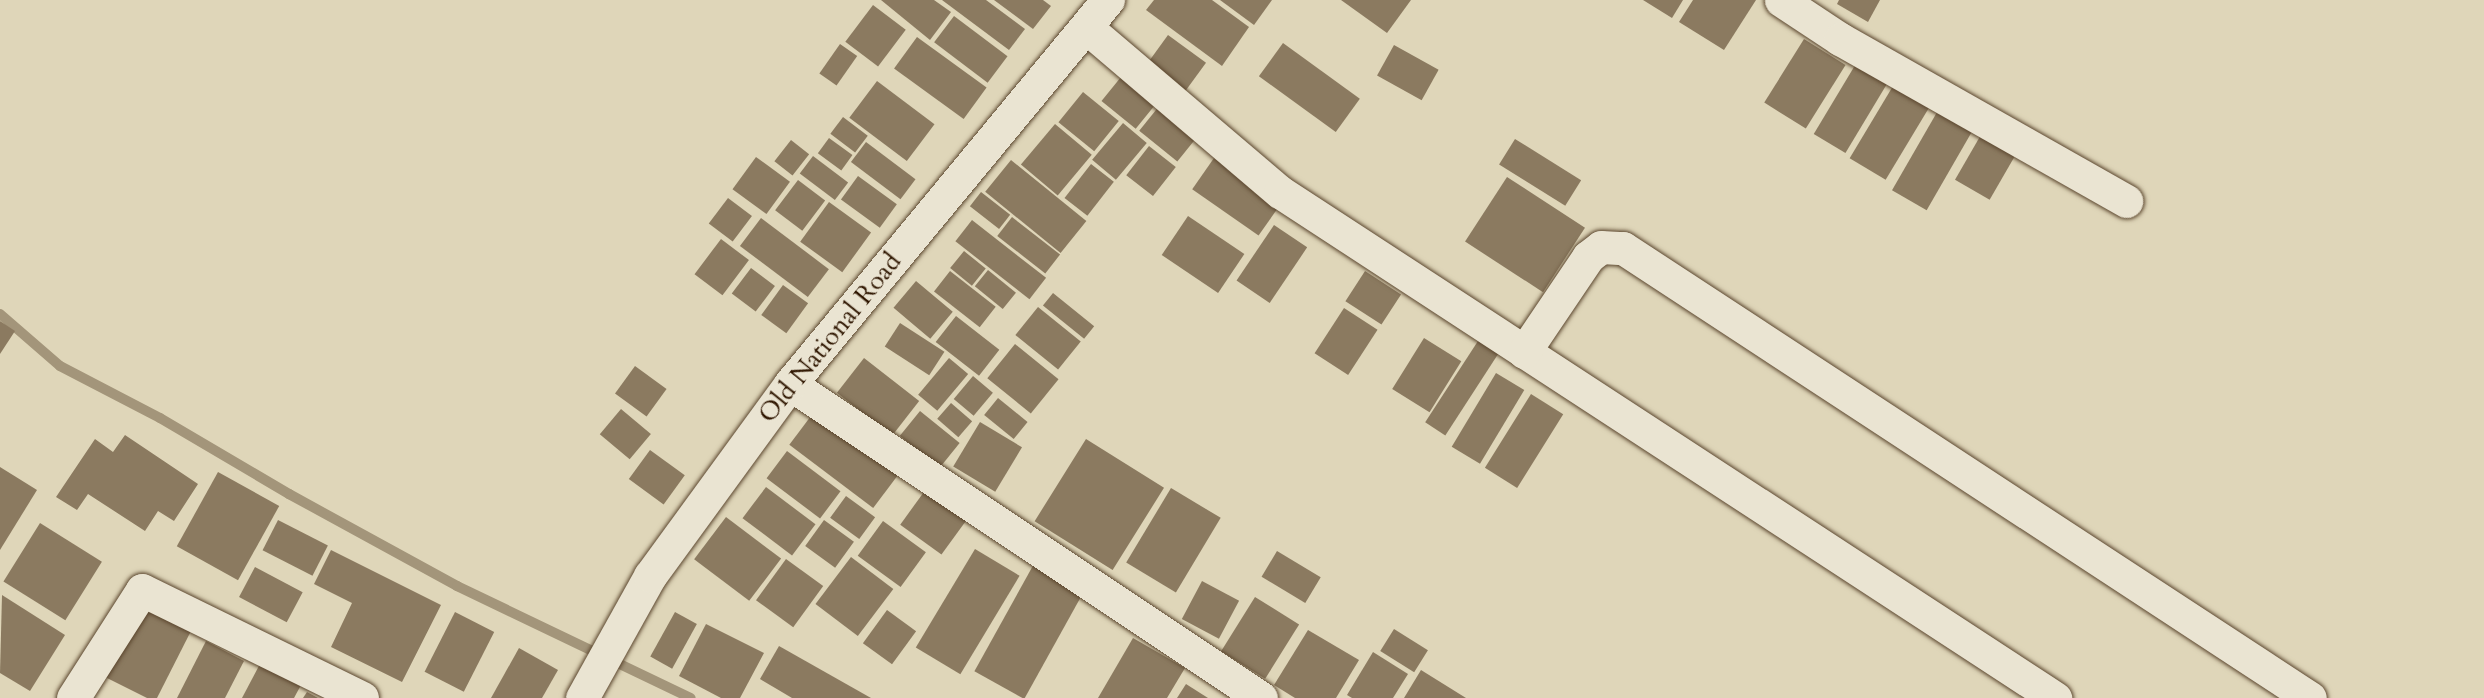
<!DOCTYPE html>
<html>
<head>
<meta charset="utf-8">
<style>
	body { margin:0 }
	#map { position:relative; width:2484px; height:698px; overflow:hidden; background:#dfd6b9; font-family:Cardo,serif }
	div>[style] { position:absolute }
	.stream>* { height:10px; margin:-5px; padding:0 5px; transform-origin:5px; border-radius:5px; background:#a3957a }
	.building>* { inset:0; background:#8b7a60; transform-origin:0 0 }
	.roads { filter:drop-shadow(0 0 2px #5b462e) drop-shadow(0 0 2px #5b462e) }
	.minor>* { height:33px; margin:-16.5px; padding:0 16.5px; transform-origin:16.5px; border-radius:16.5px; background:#eae4d2 }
	.secondary>* { height:33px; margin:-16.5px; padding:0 16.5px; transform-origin:16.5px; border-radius:16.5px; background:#eae4d2 }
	span { translate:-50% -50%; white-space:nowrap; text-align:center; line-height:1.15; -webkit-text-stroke:5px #eae4d2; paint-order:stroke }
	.street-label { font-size:26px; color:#2f1600 }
</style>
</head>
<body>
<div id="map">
	<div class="stream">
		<i style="left:0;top:314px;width:79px;rotate:40.9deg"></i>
		<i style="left:60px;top:366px;width:113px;rotate:27.5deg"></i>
		<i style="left:160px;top:418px;width:150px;rotate:30.5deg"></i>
		<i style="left:289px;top:494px;width:192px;rotate:28.7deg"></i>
		<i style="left:457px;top:586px;width:259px;rotate:25.6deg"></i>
	</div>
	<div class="building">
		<i style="clip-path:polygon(881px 0,934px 0,951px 12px,930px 40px)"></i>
		<i style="clip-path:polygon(942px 0,986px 0,1025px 29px,1009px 50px)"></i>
		<i style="clip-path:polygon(994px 0,1043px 0,1051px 6px,1033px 29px)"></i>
		<i style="clip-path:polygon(1154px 0,1212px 0,1249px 27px,1222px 66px,1146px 10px)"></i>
		<i style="clip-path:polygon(1220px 0,1272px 0,1254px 25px)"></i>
		<i style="clip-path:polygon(1341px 0,1411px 0,1387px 33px)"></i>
		<i style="clip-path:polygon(1643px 0,1683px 0,1672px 18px)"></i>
		<i style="clip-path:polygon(1693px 0,1756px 0,1724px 50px,1679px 22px)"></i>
		<i style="clip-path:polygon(1839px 0,1880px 0,1868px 22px,1837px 4px)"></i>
		<i style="left:873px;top:5px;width:41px;height:46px;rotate:37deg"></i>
		<i style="left:954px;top:16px;width:67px;height:33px;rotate:37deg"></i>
		<i style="left:1168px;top:35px;width:47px;height:41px;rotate:36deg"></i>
		<i style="left:917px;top:37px;width:86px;height:39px;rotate:36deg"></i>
		<i style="left:1804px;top:39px;width:49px;height:75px;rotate:32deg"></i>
		<i style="left:1283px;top:43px;width:95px;height:41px;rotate:36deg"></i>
		<i style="left:840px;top:44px;width:21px;height:36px;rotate:35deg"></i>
		<i style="left:1394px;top:45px;width:51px;height:35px;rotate:29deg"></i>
		<i style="left:1857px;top:62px;width:37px;height:84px;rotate:31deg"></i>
		<i style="left:1121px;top:77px;width:44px;height:31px;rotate:39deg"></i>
		<i style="left:877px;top:81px;width:72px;height:46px;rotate:37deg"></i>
		<i style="left:1896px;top:81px;width:42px;height:90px;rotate:31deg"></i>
		<i style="left:1083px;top:92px;width:46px;height:39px;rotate:39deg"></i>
		<i style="left:1160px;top:105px;width:49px;height:33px;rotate:39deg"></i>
		<i style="left:1940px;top:107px;width:40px;height:96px;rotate:30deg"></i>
		<i style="left:843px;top:117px;width:31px;height:21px;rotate:37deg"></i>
		<i style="left:1123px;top:123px;width:31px;height:48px;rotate:40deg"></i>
		<i style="left:1055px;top:124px;width:48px;height:53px;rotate:40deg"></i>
		<i style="left:1982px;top:133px;width:40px;height:54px;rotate:30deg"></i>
		<i style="left:829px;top:138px;width:29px;height:19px;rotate:36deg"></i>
		<i style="left:1515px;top:139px;width:78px;height:30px;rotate:32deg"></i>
		<i style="left:791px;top:140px;width:23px;height:27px;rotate:38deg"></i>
		<i style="left:866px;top:142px;width:62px;height:25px;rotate:37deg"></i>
		<i style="left:1149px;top:146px;width:34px;height:37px;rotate:38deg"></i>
		<i style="left:813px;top:156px;width:44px;height:22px;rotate:37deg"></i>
		<i style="left:756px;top:157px;width:42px;height:40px;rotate:36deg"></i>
		<i style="left:1214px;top:158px;width:81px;height:38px;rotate:35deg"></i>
		<i style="left:1011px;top:160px;width:97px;height:41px;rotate:39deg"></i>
		<i style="left:1091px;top:164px;width:29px;height:43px;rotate:38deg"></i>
		<i style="left:858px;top:176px;width:48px;height:29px;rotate:36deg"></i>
		<i style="left:1507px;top:177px;width:93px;height:77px;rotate:33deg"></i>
		<i style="left:798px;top:180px;width:34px;height:38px;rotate:37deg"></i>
		<i style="left:981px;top:192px;width:37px;height:18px;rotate:38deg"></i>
		<i style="left:728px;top:198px;width:30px;height:32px;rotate:37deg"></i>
		<i style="left:829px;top:202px;width:52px;height:49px;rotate:36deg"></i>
		<i style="left:1188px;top:216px;width:68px;height:47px;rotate:34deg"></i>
		<i style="left:1012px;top:217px;width:61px;height:24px;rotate:38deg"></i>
		<i style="left:761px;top:218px;width:85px;height:35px;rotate:37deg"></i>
		<i style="left:972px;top:220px;width:94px;height:27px;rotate:38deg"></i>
		<i style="left:1274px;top:225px;width:40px;height:67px;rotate:34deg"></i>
		<i style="left:721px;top:239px;width:35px;height:44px;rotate:37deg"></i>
		<i style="left:964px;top:251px;width:28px;height:22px;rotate:39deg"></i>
		<i style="left:751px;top:268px;width:30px;height:32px;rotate:37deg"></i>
		<i style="left:988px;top:270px;width:36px;height:21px;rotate:39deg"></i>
		<i style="left:950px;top:271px;width:58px;height:26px;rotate:38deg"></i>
		<i style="left:1365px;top:271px;width:43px;height:36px;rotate:33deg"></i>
		<i style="left:916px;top:281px;width:48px;height:35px;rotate:40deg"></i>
		<i style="left:783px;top:285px;width:31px;height:37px;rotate:36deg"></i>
		<i style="left:1053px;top:293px;width:53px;height:16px;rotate:39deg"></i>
		<i style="left:1038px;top:307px;width:55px;height:36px;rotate:39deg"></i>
		<i style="left:1344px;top:308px;width:40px;height:54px;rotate:33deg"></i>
		<i style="left:956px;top:316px;width:55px;height:33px;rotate:38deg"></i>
		<i style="clip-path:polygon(0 321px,15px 331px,0 354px)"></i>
		<i style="left:900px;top:323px;width:53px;height:28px;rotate:33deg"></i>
		<i style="left:1424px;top:338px;width:44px;height:60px;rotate:32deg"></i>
		<i style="left:1478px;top:341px;width:24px;height:97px;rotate:33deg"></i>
		<i style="left:1015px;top:344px;width:56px;height:44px;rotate:39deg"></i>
		<i style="left:864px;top:358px;width:70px;height:44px;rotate:38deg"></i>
		<i style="left:949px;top:358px;width:25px;height:48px;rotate:40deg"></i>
		<i style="left:635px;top:366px;width:39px;height:34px;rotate:36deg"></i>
		<i style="left:1496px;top:373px;width:33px;height:86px;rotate:31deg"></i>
		<i style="left:973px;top:376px;width:26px;height:30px;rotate:40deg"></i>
		<i style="left:1531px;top:394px;width:38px;height:87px;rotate:32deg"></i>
		<i style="left:998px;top:398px;width:38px;height:22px;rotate:39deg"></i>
		<i style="left:951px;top:403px;width:28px;height:21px;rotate:41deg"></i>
		<i style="left:817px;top:408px;width:105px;height:46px;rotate:37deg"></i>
		<i style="left:621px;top:409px;width:39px;height:33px;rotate:40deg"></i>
		<i style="left:920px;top:411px;width:51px;height:32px;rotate:39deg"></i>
		<i style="left:980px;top:422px;width:49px;height:52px;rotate:31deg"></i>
		<i style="clip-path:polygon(125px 435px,198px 484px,174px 521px,158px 511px,145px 531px,88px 494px,77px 510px,56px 497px,95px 439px,113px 452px)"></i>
		<i style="left:1086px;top:439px;width:92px;height:97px;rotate:32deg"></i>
		<i style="left:650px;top:450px;width:43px;height:36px;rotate:36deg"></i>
		<i style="left:787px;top:451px;width:67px;height:34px;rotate:37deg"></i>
		<i style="clip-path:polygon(0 467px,37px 490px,0 550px)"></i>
		<i style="left:218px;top:472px;width:70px;height:85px;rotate:29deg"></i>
		<i style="left:929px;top:485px;width:51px;height:49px;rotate:36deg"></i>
		<i style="left:766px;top:487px;width:62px;height:39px;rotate:37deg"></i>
		<i style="left:1171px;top:488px;width:58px;height:87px;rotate:31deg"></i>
		<i style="left:846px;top:496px;width:36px;height:27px;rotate:36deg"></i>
		<i style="left:726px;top:517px;width:69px;height:53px;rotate:37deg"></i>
		<i style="left:278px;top:520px;width:56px;height:34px;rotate:27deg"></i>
		<i style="left:824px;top:520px;width:37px;height:32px;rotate:36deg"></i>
		<i style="left:883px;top:521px;width:53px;height:43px;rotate:36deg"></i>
		<i style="left:40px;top:523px;width:73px;height:69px;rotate:32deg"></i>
		<i style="left:975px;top:549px;width:52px;height:115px;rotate:31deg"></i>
		<i style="clip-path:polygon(331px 550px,441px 605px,402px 682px,331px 647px,352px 603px,314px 584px)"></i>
		<i style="left:1277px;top:551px;width:51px;height:30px;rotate:31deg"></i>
		<i style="left:851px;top:557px;width:53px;height:59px;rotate:37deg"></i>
		<i style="left:786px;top:559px;width:46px;height:51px;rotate:36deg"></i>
		<i style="left:1035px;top:562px;width:57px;height:125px;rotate:29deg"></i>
		<i style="left:255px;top:567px;width:54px;height:34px;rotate:28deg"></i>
		<i style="left:1202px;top:581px;width:42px;height:43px;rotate:28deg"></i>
		<i style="clip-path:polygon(2px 595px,65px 635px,30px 691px,0 673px)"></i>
		<i style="left:1255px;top:597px;width:52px;height:64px;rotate:32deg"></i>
		<i style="clip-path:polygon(143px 604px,192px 629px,157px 698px,147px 698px,105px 677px)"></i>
		<i style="left:887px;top:610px;width:36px;height:41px;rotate:36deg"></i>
		<i style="left:455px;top:612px;width:44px;height:67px;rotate:27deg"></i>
		<i style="left:675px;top:612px;width:25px;height:51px;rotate:29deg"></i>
		<i style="clip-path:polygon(706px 624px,764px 653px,740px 698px,721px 698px,679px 676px)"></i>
		<i style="left:1394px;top:629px;width:40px;height:26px;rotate:32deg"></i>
		<i style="clip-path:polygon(1308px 630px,1359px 660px,1336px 698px,1295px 698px,1274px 685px)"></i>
		<i style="clip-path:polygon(1133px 638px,1185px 668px,1167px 698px,1098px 698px)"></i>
		<i style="clip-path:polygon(206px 641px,244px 661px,225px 698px,177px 698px)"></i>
		<i style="clip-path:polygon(779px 646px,871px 698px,792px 698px,760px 679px)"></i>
		<i style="clip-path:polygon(519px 648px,558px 670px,542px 698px,491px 698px)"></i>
		<i style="clip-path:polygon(1373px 652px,1408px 674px,1393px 698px,1352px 698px,1347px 695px)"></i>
		<i style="clip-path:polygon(260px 664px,301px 685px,294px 698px,242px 698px)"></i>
		<i style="clip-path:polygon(1421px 670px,1466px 698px,1404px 698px)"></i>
		<i style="clip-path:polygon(1186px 684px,1208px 698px,1177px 698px)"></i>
		<i style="clip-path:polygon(307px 692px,318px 698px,303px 698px)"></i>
	</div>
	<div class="roads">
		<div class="minor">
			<i style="left:1781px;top:0;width:71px;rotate:33.5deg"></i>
			<i style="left:1840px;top:39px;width:329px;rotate:29.5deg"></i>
			<i style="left:1087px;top:28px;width:253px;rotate:40.4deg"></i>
			<i style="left:1280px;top:192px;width:926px;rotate:33.14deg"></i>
			<i style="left:1524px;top:352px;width:115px;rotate:-56deg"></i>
			<i style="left:1588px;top:257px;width:16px;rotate:-38deg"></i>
			<i style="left:1601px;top:247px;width:22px;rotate:3deg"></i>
			<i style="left:1623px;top:248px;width:821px;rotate:33.23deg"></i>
			<i style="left:790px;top:384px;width:566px;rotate:33.69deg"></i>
			<i style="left:73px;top:698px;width:128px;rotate:-57.4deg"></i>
			<i style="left:142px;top:590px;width:245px;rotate:26.1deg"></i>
		</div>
		<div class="secondary">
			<i style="left:582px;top:698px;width:140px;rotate:-60.9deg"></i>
			<i style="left:650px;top:576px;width:238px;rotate:-53.9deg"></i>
			<i style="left:790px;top:384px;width:499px;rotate:-50.4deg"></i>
		</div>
	</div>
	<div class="street-label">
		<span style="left:830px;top:338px;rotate:-51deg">Old National Road</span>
	</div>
</div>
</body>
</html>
